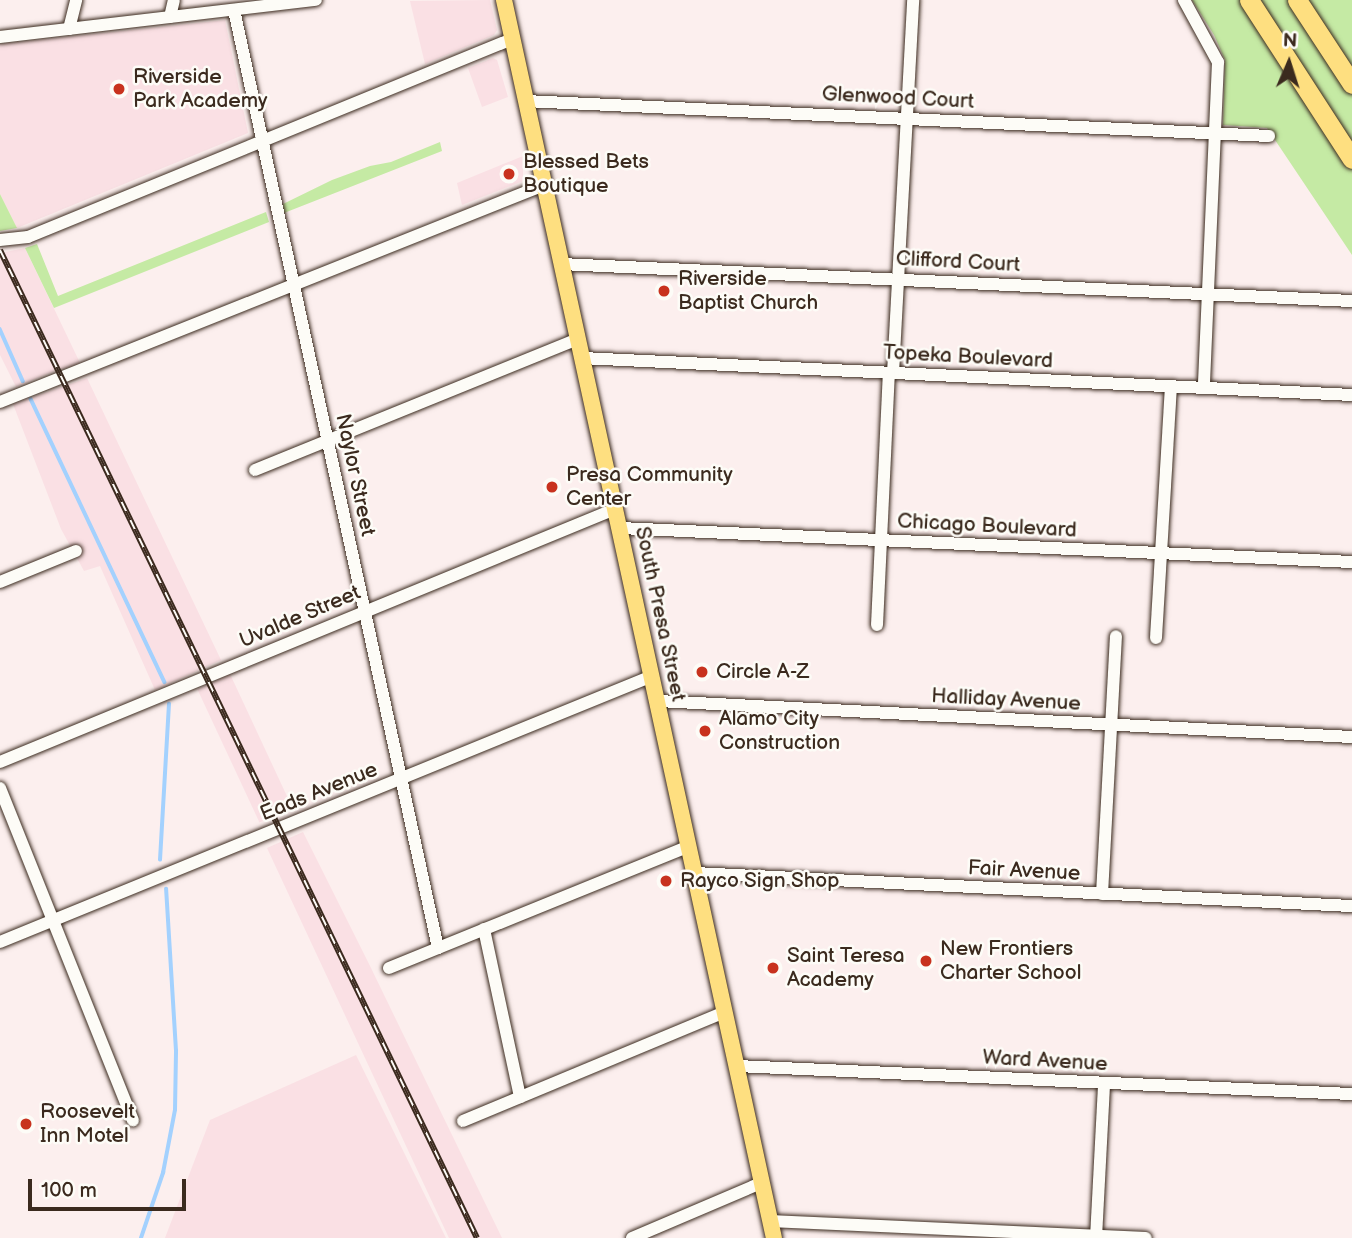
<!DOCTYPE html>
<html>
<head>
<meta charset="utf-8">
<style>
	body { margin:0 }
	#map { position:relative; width:1352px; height:1238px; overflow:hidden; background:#fcefee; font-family:"Balsamiq Sans",sans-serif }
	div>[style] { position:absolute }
	.built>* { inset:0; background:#fae0e4; transform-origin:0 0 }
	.green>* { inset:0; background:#c5eaa4 }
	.stream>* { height:3.5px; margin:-1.75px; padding:0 1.75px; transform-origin:1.75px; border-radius:1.75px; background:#a3d1fe }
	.roads { filter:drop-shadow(0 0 2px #3b2a1e) drop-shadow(0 0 2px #3b2a1e) }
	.minor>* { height:12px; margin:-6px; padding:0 6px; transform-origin:6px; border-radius:6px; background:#fdfcf7 }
	.major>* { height:16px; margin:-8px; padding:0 8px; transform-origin:8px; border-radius:8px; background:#fedf80 }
	.highway>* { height:19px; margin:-9.5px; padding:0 9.5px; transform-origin:9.5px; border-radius:9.5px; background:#fedf80 }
	.rail>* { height:6px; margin-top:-3px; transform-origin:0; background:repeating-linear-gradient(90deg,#fdfcf7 0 10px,#3b2a1e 0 20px); box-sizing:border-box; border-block:2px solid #3b2a1e }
	.dots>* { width:19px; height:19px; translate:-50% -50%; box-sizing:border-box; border:4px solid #fdfcf7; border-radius:50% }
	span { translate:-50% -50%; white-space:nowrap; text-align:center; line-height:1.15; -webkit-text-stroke:5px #fdfcf7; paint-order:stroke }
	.poi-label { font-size:21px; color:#3b2a1e }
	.left { translate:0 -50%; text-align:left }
	.street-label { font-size:21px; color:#3b2a1e }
	.north { position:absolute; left:1254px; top:28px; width:70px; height:70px; -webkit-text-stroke:5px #fdfcf7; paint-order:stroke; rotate:3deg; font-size:19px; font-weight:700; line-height:28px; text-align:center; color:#3b2a1e }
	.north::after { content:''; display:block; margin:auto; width:24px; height:32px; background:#3b2a1e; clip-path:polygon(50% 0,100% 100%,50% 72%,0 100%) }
	.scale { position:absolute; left:28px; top:1179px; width:158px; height:32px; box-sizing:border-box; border:4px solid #3b2a1e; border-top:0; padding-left:9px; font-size:21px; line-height:24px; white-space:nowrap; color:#3b2a1e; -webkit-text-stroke:5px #fdfcf7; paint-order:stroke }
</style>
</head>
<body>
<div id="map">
	<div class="built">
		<i style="clip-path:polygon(490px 0,497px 30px,494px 35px,425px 64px,410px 1px)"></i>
		<i style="clip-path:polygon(225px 20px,248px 133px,17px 228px,0 194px,0 44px)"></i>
		<i style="clip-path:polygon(493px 58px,497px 60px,508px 97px,482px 107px,468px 68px)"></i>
		<i style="clip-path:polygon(523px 156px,523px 181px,462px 205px,457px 183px)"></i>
		<i style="clip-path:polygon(25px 248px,81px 365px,57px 370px,16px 387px,0 355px,0 253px)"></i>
		<i style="clip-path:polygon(87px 378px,221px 660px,155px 690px,100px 566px,84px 571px,61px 529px,13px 404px)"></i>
		<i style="left:230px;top:674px;width:147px;height:36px;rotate:65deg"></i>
		<i style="clip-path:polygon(303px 832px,370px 966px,502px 1238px,449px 1238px,267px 848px)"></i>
		<i style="clip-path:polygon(356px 1055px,446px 1238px,165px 1238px,210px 1120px)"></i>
	</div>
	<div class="green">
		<i style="clip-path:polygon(1192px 0,1352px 0,1352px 255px,1267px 128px,1223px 125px,1225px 60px,1214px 35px)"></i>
		<i style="clip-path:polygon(440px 142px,442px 151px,284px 213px,283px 204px,332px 180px,370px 166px,391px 162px)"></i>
		<i style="clip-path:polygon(0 194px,17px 228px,0 231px)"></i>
		<i style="clip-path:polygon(266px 212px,269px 222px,54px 308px,25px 248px,37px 244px,58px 296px)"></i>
	</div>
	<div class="stream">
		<i style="left:0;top:329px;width:57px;rotate:66.1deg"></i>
		<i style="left:31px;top:399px;width:313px;rotate:64.7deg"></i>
		<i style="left:160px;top:860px;width:156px;rotate:-86.7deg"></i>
		<i style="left:141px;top:1238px;width:69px;rotate:-71.3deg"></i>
		<i style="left:163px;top:1173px;width:64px;rotate:-79.2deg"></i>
		<i style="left:175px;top:1110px;width:59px;rotate:-89deg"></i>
		<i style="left:176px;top:1051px;width:162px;rotate:-93.5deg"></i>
	</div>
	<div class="roads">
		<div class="minor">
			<i style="left:1184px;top:0;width:71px;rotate:61.3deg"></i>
			<i style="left:1218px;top:62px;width:326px;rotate:92.5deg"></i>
			<i style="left:234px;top:10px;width:960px;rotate:77.73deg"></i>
			<i style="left:170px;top:17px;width:17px;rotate:-77deg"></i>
			<i style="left:69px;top:29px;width:30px;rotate:-76deg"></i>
			<i style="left:0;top:37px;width:318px;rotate:-6.7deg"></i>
			<i style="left:525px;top:101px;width:745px;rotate:2.69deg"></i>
			<i style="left:0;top:240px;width:28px;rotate:-6deg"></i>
			<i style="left:28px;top:237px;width:523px;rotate:-22.25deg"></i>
			<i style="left:561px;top:264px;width:792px;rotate:2.68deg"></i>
			<i style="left:582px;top:358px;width:771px;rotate:2.75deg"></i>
			<i style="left:893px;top:373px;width:374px;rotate:-86.9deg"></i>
			<i style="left:0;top:402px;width:586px;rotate:-21.75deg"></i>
			<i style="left:255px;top:470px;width:349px;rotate:-22.1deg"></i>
			<i style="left:620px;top:528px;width:733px;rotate:2.66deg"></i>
			<i style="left:0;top:582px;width:82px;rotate:-22.2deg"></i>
			<i style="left:877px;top:625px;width:252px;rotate:-87.3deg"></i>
			<i style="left:1156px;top:638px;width:251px;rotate:-86.6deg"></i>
			<i style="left:658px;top:701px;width:695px;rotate:2.97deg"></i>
			<i style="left:0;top:762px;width:665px;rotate:-22.36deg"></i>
			<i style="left:0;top:788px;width:358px;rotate:68.2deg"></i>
			<i style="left:695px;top:873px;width:658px;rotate:2.88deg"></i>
			<i style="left:1102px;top:894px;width:258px;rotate:-86.9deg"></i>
			<i style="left:484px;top:929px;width:172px;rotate:77.9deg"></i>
			<i style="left:0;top:942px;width:704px;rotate:-22.19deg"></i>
			<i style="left:389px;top:968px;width:324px;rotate:-22.1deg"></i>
			<i style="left:737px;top:1066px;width:616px;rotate:2.61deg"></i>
			<i style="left:463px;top:1121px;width:284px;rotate:-22.6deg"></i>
			<i style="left:770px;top:1221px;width:376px;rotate:2.6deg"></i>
			<i style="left:632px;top:1238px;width:140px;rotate:-23.1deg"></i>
			<i style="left:1096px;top:1238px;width:155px;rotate:-87deg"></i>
		</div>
		<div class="major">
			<i style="left:504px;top:0;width:1267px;rotate:77.7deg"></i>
		</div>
		<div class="highway">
			<i style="left:1249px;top:0;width:189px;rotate:57.1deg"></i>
			<i style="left:1297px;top:0;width:100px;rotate:56.8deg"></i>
		</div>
	</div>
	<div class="rail">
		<i style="left:0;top:250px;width:1097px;rotate:64.23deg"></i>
	</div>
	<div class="dots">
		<i style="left:119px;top:89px;background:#c8321e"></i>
		<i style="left:509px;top:174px;background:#c8321e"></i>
		<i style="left:664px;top:291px;background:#c8321e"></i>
		<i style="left:552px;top:487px;background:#c8321e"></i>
		<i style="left:702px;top:672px;background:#c8321e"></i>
		<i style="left:705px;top:731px;background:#c8321e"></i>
		<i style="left:666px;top:881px;background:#c8321e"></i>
		<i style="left:926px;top:961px;background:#c8321e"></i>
		<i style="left:773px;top:968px;background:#c8321e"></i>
		<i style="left:26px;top:1124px;background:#c8321e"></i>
	</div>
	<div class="poi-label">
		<span class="left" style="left:133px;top:89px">Riverside<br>Park Academy</span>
		<span class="left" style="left:523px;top:174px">Blessed Bets<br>Boutique</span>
		<span class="left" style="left:678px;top:291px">Riverside<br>Baptist Church</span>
		<span class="left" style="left:566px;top:487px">Presa Community<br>Center</span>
		<span class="left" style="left:716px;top:672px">Circle A-Z</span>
		<span class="left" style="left:719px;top:731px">Alamo City<br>Construction</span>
		<span class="left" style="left:680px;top:881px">Rayco Sign Shop</span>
		<span class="left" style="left:940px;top:961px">New Frontiers<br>Charter School</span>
		<span class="left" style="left:787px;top:968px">Saint Teresa<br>Academy</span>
		<span class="left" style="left:40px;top:1124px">Roosevelt<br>Inn Motel</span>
	</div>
	<div class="street-label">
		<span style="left:898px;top:98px;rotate:3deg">Glenwood Court</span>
		<span style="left:958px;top:262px;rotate:3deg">Clifford Court</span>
		<span style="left:968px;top:357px;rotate:3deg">Topeka Boulevard</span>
		<span style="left:355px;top:475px;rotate:78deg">Naylor Street</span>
		<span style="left:987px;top:526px;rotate:3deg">Chicago Boulevard</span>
		<span style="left:660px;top:614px;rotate:78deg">South Presa Street</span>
		<span style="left:300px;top:617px;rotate:-23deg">Uvalde Street</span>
		<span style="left:1006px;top:700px;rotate:3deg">Halliday Avenue</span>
		<span style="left:319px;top:792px;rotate:-22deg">Eads Avenue</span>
		<span style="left:1024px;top:871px;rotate:3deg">Fair Avenue</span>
		<span style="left:1045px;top:1061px;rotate:3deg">Ward Avenue</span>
	</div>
	<div class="north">N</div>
	<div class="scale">100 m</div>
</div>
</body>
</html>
